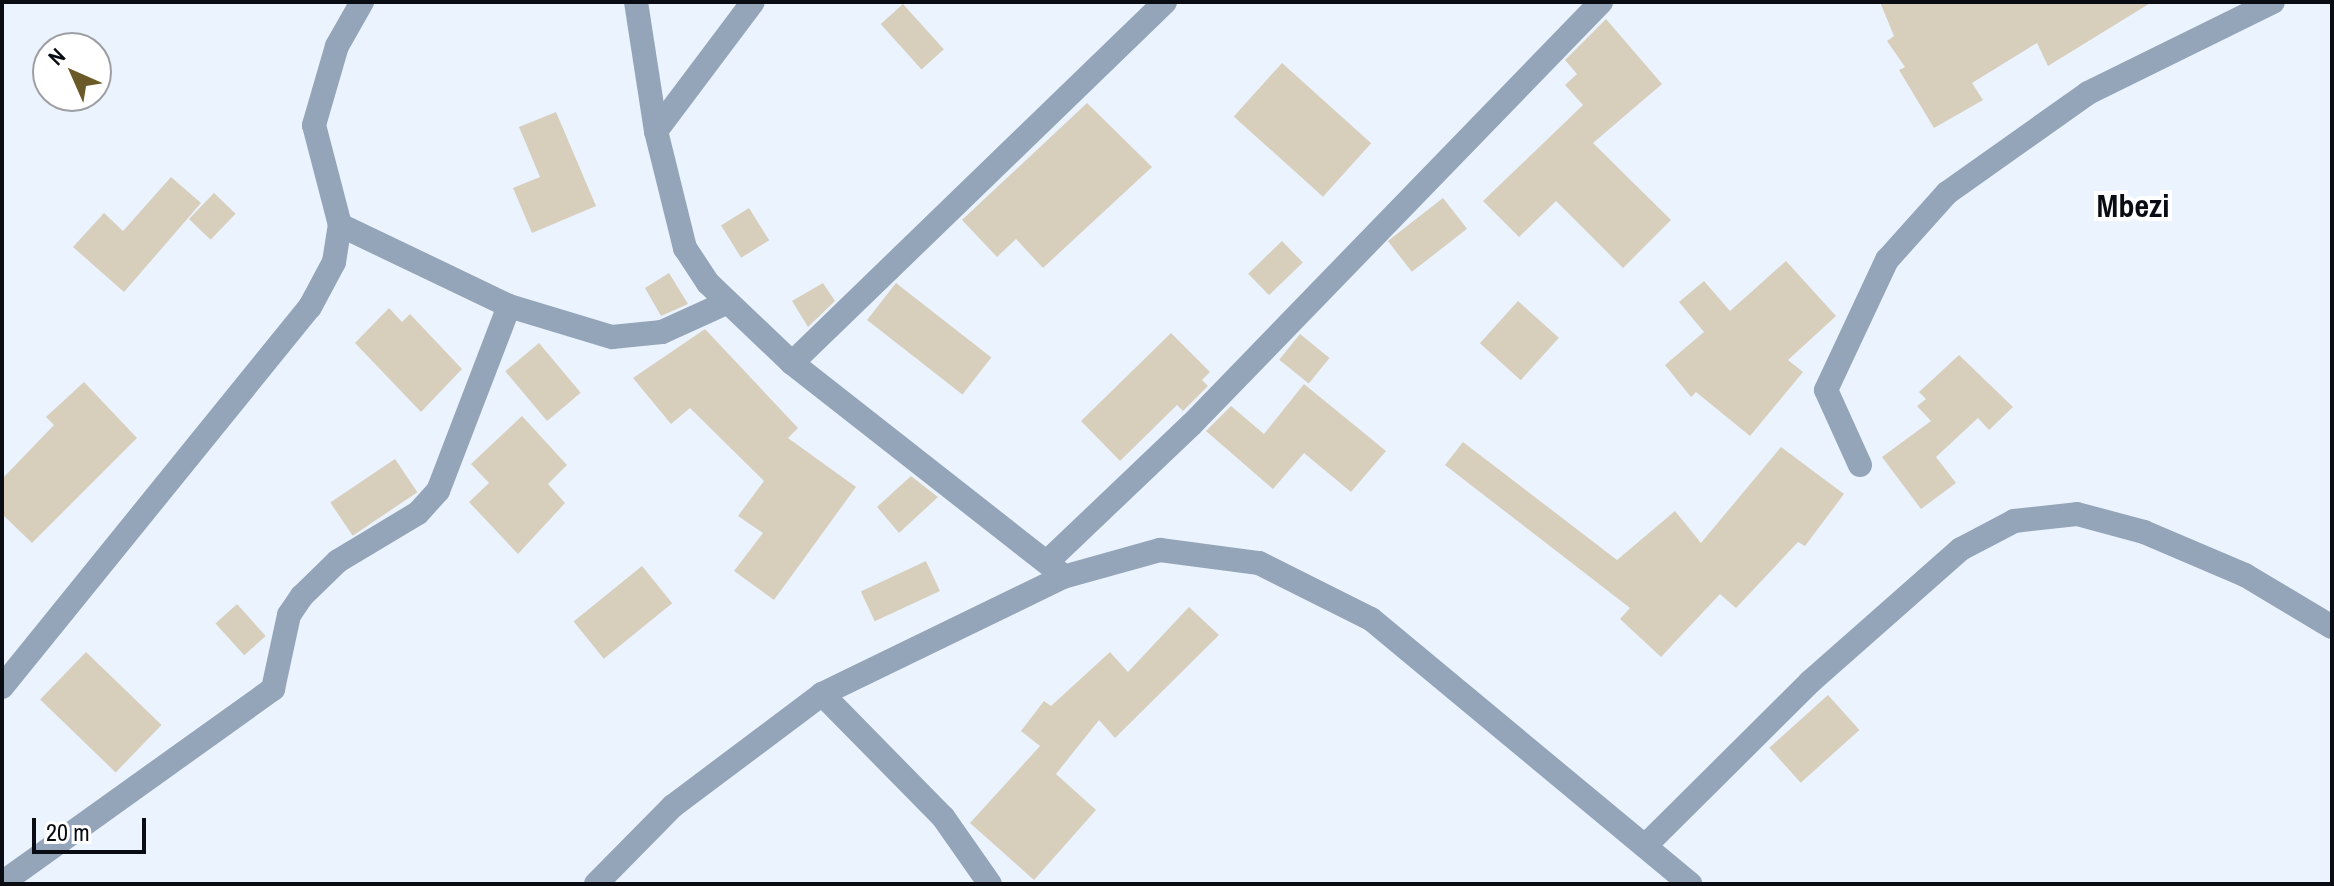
<!DOCTYPE html>
<html>
<head>
<meta charset="utf-8">
<style>
	body { margin:0 }
	#map { position:relative; width:2334px; height:886px; overflow:hidden; background:#ebf3fe; font-family:"Archivo Narrow",sans-serif }
	div>[style] { position:absolute }
	.building>* { inset:0; background:#d7cfbc; transform-origin:0 0 }
	.minor>* { height:24px; margin:-12px; padding:0 12px; transform-origin:12px; border-radius:12px; background:#94a5b9 }
	span { translate:-50% -50%; white-space:nowrap; text-align:center; line-height:1.15; -webkit-text-stroke:8px #fff; paint-order:stroke }
	.district-label { font-size:32px; color:#090d13; font-weight:700 }
	.frame { position:absolute; inset:0; border:4px solid #090d13; pointer-events:none }
	.north { position:absolute; left:32px; top:32px; width:80px; height:80px; box-sizing:border-box; background:#fff; border:2px solid #9d9ea1; border-radius:50%; rotate:315deg; font-size:22px; font-weight:700; line-height:32px; text-align:center; color:#090d13 }
	.north::after { content:''; display:block; margin:auto; width:28px; height:36px; background:#6b5927; clip-path:polygon(50% 0,100% 100%,50% 72%,0 100%) }
	.scale { position:absolute; left:32px; top:818px; width:114px; height:36px; box-sizing:border-box; border:4px solid #090d13; border-top:0; padding-left:10px; font-size:24px; line-height:28px; white-space:nowrap; color:#090d13; -webkit-text-stroke:6px #fff; paint-order:stroke }
</style>
</head>
<body>
<div id="map">
	<div class="building">
		<i style="clip-path:polygon(1880px 2px,2152px 2px,2048px 66px,2037px 43px,1972px 83px,1983px 100px,1934px 128px,1899px 70px,1905px 67px,1887px 41px,1894px 36px)"></i>
		<i style="left:903px;top:4px;width:61px;height:30px;rotate:48deg"></i>
		<i style="clip-path:polygon(1606px 19px,1662px 84px,1593px 143px,1671px 220px,1623px 268px,1556px 201px,1519px 237px,1483px 201px,1583px 105px,1565px 85px,1577px 74px,1565px 60px)"></i>
		<i style="left:1282px;top:63px;width:120px;height:72px;rotate:42deg"></i>
		<i style="clip-path:polygon(1087px 103px,1152px 167px,1043px 268px,1016px 239px,997px 257px,962px 220px)"></i>
		<i style="clip-path:polygon(556px 112px,596px 206px,532px 233px,513px 188px,540px 177px,519px 127px)"></i>
		<i style="clip-path:polygon(171px 177px,201px 203px,124px 292px,73px 247px,104px 213px,123px 231px)"></i>
		<i style="left:214px;top:193px;width:30px;height:36px;rotate:44deg"></i>
		<i style="left:1443px;top:198px;width:39px;height:70px;rotate:52deg"></i>
		<i style="left:749px;top:208px;width:38px;height:33px;rotate:58deg"></i>
		<i style="left:1282px;top:241px;width:30px;height:47px;rotate:46deg"></i>
		<i style="clip-path:polygon(1786px 261px,1836px 316px,1788px 360px,1803px 372px,1750px 436px,1696px 392px,1691px 397px,1665px 365px,1704px 332px,1679px 302px,1704px 281px,1730px 311px)"></i>
		<i style="clip-path:polygon(669px 273px,688px 304px,661px 316px,645px 288px)"></i>
		<i style="clip-path:polygon(823px 283px,835px 301px,808px 327px,792px 301px)"></i>
		<i style="left:896px;top:283px;width:121px;height:47px;rotate:38deg"></i>
		<i style="left:1518px;top:301px;width:55px;height:57px;rotate:42deg"></i>
		<i style="clip-path:polygon(389px 308px,402px 322px,410px 314px,462px 369px,421px 412px,355px 343px)"></i>
		<i style="clip-path:polygon(705px 329px,798px 428px,788px 438px,856px 487px,774px 600px,734px 571px,763px 533px,738px 516px,764px 481px,690px 408px,671px 424px,633px 378px)"></i>
		<i style="clip-path:polygon(1171px 333px,1210px 372px,1202px 380px,1208px 386px,1183px 411px,1177px 405px,1120px 461px,1081px 421px)"></i>
		<i style="left:1300px;top:334px;width:38px;height:33px;rotate:39deg"></i>
		<i style="left:539px;top:343px;width:65px;height:44px;rotate:50deg"></i>
		<i style="clip-path:polygon(1959px 355px,2013px 407px,1989px 430px,1978px 418px,1936px 457px,1956px 483px,1921px 509px,1882px 457px,1931px 421px,1917px 406px,1926px 399px,1919px 392px)"></i>
		<i style="clip-path:polygon(84px 382px,137px 438px,32px 543px,2px 514px,2px 479px,54px 425px,46px 417px)"></i>
		<i style="clip-path:polygon(1304px 384px,1386px 451px,1351px 492px,1304px 453px,1273px 489px,1206px 431px,1231px 406px,1264px 434px)"></i>
		<i style="clip-path:polygon(522px 416px,567px 465px,548px 484px,565px 503px,518px 554px,469px 502px,489px 483px,471px 464px)"></i>
		<i style="clip-path:polygon(1463px 442px,1617px 560px,1675px 511px,1701px 543px,1781px 447px,1844px 494px,1805px 546px,1798px 542px,1736px 608px,1720px 594px,1661px 657px,1620px 619px,1630px 608px,1445px 465px)"></i>
		<i style="left:395px;top:459px;width:40px;height:78px;rotate:56deg"></i>
		<i style="clip-path:polygon(911px 476px,938px 497px,899px 533px,877px 507px)"></i>
		<i style="left:926px;top:561px;width:33px;height:72px;rotate:65deg"></i>
		<i style="left:642px;top:566px;width:48px;height:88px;rotate:51deg"></i>
		<i style="left:237px;top:604px;width:43px;height:29px;rotate:48deg"></i>
		<i style="clip-path:polygon(1189px 607px,1219px 635px,1115px 738px,1099px 720px,1056px 774px,1096px 810px,1034px 880px,970px 823px,1040px 746px,1021px 731px,1044px 701px,1051px 706px,1110px 652px,1128px 672px)"></i>
		<i style="left:86px;top:652px;width:105px;height:66px;rotate:44deg"></i>
		<i style="left:1828px;top:695px;width:47px;height:79px;rotate:48deg"></i>
	</div>
	<div class="minor">
		<i style="left:636px;top:2px;width:131px;rotate:81.2deg"></i>
		<i style="left:656px;top:131px;width:121px;rotate:76.1deg"></i>
		<i style="left:685px;top:248px;width:42px;rotate:56.7deg"></i>
		<i style="left:708px;top:283px;width:116px;rotate:43.6deg"></i>
		<i style="left:792px;top:363px;width:339px;rotate:38.1deg"></i>
		<i style="left:656px;top:131px;width:161px;rotate:-53.1deg"></i>
		<i style="left:340px;top:225px;width:187px;rotate:25.6deg"></i>
		<i style="left:509px;top:306px;width:108px;rotate:16.8deg"></i>
		<i style="left:612px;top:337px;width:50px;rotate:-5.7deg"></i>
		<i style="left:662px;top:332px;width:72px;rotate:-24.4deg"></i>
		<i style="left:792px;top:363px;width:519px;rotate:-44.06deg"></i>
		<i style="left:1860px;top:465px;width:82px;rotate:-114.4deg"></i>
		<i style="left:1826px;top:390px;width:144px;rotate:-64.9deg"></i>
		<i style="left:1887px;top:260px;width:90px;rotate:-48.2deg"></i>
		<i style="left:1947px;top:193px;width:173px;rotate:-35.3deg"></i>
		<i style="left:2088px;top:93px;width:206px;rotate:-26.2deg"></i>
		<i style="left:1047px;top:562px;width:199px;rotate:-43.6deg"></i>
		<i style="left:1191px;top:425px;width:589px;rotate:-45.89deg"></i>
		<i style="left:2px;top:687px;width:489px;rotate:-51deg"></i>
		<i style="left:310px;top:307px;width:51px;rotate:-61.9deg"></i>
		<i style="left:334px;top:262px;width:37px;rotate:-81deg"></i>
		<i style="left:340px;top:225px;width:103px;rotate:-104.6deg"></i>
		<i style="left:314px;top:125px;width:82px;rotate:-73.8deg"></i>
		<i style="left:337px;top:46px;width:51px;rotate:-60.4deg"></i>
		<i style="left:822px;top:694px;width:173px;rotate:45.5deg"></i>
		<i style="left:943px;top:817px;width:82px;rotate:55deg"></i>
		<i style="left:1645px;top:846px;width:233px;rotate:-44.8deg"></i>
		<i style="left:1810px;top:682px;width:201px;rotate:-41.4deg"></i>
		<i style="left:1961px;top:549px;width:60px;rotate:-27.8deg"></i>
		<i style="left:2014px;top:521px;width:63px;rotate:-6.3deg"></i>
		<i style="left:2077px;top:514px;width:69px;rotate:15deg"></i>
		<i style="left:2144px;top:532px;width:110px;rotate:23.1deg"></i>
		<i style="left:2245px;top:575px;width:101px;rotate:30.9deg"></i>
		<i style="left:9px;top:878px;width:325px;rotate:-35.6deg"></i>
		<i style="left:273px;top:689px;width:76px;rotate:-77.8deg"></i>
		<i style="left:289px;top:615px;width:23px;rotate:-56deg"></i>
		<i style="left:302px;top:596px;width:50px;rotate:-44.2deg"></i>
		<i style="left:338px;top:561px;width:93px;rotate:-31deg"></i>
		<i style="left:418px;top:513px;width:30px;rotate:-48deg"></i>
		<i style="left:438px;top:491px;width:198px;rotate:-69deg"></i>
		<i style="left:596px;top:884px;width:110px;rotate:-45.4deg"></i>
		<i style="left:673px;top:806px;width:186px;rotate:-36.9deg"></i>
		<i style="left:822px;top:694px;width:268px;rotate:-25.9deg"></i>
		<i style="left:1063px;top:577px;width:101px;rotate:-15.6deg"></i>
		<i style="left:1160px;top:550px;width:100px;rotate:7.5deg"></i>
		<i style="left:1259px;top:563px;width:125px;rotate:26.6deg"></i>
		<i style="left:1371px;top:619px;width:415px;rotate:39.7deg"></i>
	</div>
	<div class="district-label">
		<span style="left:2133px;top:206px">Mbezi</span>
	</div>
	<div class="frame"></div>
	<div class="north">N</div>
	<div class="scale">20 m</div>
</div>
</body>
</html>
